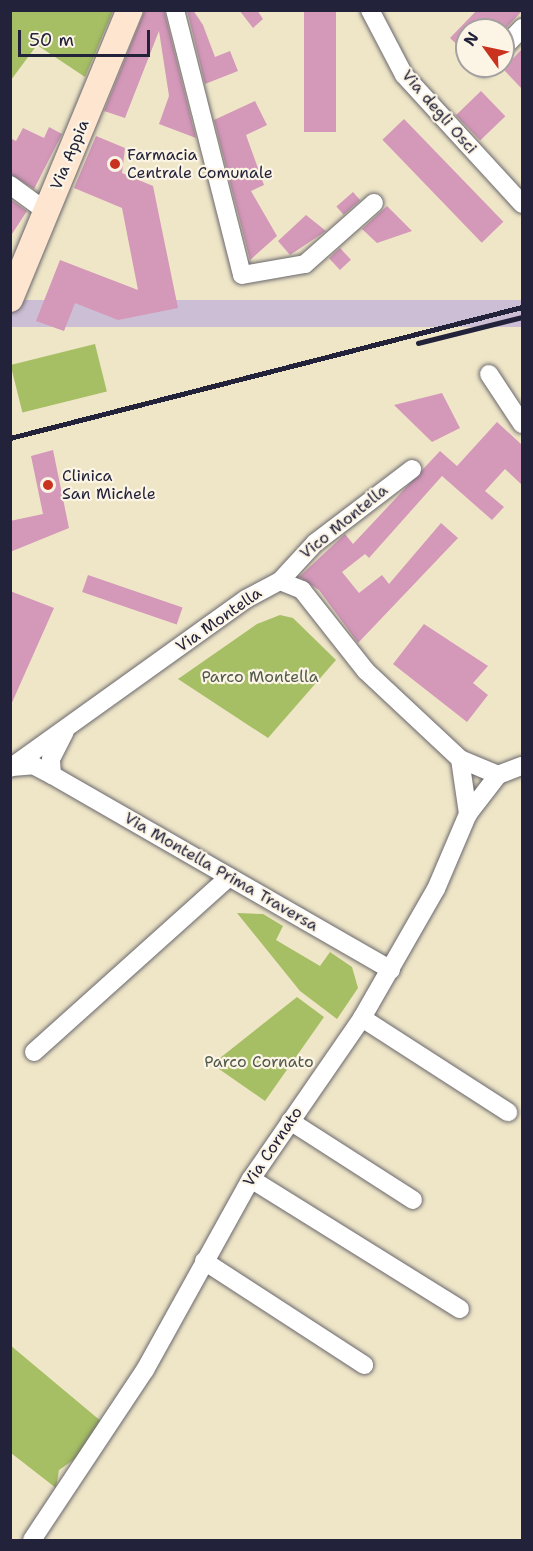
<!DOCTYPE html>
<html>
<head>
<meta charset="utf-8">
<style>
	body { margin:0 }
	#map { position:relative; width:533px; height:1551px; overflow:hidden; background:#efe6c8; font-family:"Shantell Sans",sans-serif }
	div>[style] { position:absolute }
	.industrial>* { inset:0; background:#ccbed4; transform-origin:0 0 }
	.green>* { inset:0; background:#a6be64; transform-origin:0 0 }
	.building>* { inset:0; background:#d498b9; transform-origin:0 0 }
	.roads { filter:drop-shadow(0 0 2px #6a676c) drop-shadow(0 0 2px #6a676c) }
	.street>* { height:18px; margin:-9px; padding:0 9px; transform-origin:9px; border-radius:9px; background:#fff }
	.secondary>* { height:26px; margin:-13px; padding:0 13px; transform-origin:13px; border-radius:13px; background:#fde5d0 }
	.rail>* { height:4.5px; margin:-2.25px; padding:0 2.25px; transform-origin:2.25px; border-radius:2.25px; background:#22223b }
	.dots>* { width:16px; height:16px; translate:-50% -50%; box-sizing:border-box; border:3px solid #fcf5e5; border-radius:50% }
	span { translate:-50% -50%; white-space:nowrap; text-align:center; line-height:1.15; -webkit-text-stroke:4.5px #fcf5e5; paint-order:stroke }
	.street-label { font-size:16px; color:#22223b }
	.poi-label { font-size:16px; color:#22223b }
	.left { translate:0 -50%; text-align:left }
	.park-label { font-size:16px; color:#505949 }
	.frame { position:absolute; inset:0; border:12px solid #22223b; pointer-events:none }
	.north { position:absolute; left:455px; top:18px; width:60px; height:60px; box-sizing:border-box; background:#fcf5e5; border:2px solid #a5a1a1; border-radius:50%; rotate:303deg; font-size:16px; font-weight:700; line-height:24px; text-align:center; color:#22223b }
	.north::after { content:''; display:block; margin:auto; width:21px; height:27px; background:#c8321e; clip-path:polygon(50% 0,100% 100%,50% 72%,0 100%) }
	.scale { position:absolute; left:18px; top:30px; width:132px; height:27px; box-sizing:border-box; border:3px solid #22223b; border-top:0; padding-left:8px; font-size:18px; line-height:21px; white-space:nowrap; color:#22223b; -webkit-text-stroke:4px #fcf5e5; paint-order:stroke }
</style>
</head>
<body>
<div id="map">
	<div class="industrial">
		<i style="left:522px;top:300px;width:27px;height:527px;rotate:90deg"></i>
	</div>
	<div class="green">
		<i style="clip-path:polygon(11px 10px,113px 10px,113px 11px,85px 77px,37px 45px,11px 80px)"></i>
		<i style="left:95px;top:344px;width:49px;height:87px;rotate:76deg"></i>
		<i style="clip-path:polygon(280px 615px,293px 618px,336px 660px,268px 738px,178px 679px,257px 624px)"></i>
		<i style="clip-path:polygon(237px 913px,263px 914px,283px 926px,276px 940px,320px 966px,330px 952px,352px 967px,358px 988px,337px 1019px,300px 991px)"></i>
		<i style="clip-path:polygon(297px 997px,324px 1017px,265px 1101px,219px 1069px,220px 1058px)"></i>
		<i style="clip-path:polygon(10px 1345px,102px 1422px,79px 1456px,59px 1470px,56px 1488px,11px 1453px)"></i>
	</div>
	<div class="building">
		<i style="clip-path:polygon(145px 10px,164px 10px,196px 138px,159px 124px,169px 96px,159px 31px,125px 118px,104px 111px)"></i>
		<i style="clip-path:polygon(187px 10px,193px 10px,203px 25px,215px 57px,230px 51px,238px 71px,205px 84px)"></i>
		<i style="clip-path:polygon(239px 10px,257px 10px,263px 19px,253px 28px)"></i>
		<i style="left:304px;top:10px;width:32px;height:122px"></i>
		<i style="clip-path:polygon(477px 10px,522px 10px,522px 11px,504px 30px,467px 30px,467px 54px,450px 38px)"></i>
		<i style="clip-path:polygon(522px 49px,522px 89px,503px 69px)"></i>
		<i style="left:481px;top:91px;width:35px;height:35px;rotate:46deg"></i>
		<i style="clip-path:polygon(255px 101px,267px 125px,246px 135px,264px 185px,251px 191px,277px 236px,250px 260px,214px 120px)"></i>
		<i style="left:404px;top:119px;width:143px;height:30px;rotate:46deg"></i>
		<i style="clip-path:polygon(49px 127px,62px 134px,34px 189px,10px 174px,10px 138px,16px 141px,23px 128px,44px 138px)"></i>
		<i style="clip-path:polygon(96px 136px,125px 148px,122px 173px,153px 186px,178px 308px,118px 320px,75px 303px,64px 331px,36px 321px,60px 260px,138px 290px,122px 208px,74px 188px)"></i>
		<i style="left:353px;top:192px;width:11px;height:22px;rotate:49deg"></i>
		<i style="clip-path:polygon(10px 199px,27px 211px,10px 237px)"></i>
		<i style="clip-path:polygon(387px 206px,412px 231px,377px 243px,362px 229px)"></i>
		<i style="clip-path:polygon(306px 215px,326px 231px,290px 255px,278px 241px)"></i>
		<i style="left:340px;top:248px;width:16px;height:15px;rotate:47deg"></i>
		<i style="clip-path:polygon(442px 393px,460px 428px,432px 442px,394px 405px)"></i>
		<i style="clip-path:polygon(497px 422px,522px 445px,522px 485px,505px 469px,485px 491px,504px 507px,492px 520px,442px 476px,369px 558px,365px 554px,342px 572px,359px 593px,382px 575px,389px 584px,441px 523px,458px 538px,358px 643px,319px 590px,299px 577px,345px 534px,353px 544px,440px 451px,457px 466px)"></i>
		<i style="clip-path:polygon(53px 450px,69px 528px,10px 552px,10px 521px,43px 514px,31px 456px)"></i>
		<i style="left:88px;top:575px;width:100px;height:18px;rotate:19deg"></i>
		<i style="clip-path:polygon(10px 591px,54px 608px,10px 707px)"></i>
		<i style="clip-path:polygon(424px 624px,488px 666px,473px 683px,488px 695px,467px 722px,393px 664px)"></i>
	</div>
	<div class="roads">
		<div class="street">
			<i style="left:175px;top:10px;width:273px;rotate:75.8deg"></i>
			<i style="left:242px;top:275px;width:64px;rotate:-9.9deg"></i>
			<i style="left:305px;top:264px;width:92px;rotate:-41.5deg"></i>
			<i style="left:370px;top:10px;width:73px;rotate:62.4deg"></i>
			<i style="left:404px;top:75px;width:175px;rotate:47.5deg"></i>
			<i style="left:503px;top:48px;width:28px;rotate:-46deg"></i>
			<i style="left:484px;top:67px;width:1px;rotate:-45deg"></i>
			<i style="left:10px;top:185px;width:46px;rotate:36.1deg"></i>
			<i style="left:489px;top:374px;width:60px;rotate:56.6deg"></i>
			<i style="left:280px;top:581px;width:52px;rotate:-47.4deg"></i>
			<i style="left:315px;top:543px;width:122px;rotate:-37.3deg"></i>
			<i style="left:460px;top:759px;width:56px;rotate:81.7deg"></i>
			<i style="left:12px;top:767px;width:21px;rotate:-5deg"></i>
			<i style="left:33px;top:765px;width:21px;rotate:28deg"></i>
			<i style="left:52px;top:775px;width:391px;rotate:29.9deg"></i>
			<i style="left:10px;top:768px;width:290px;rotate:-35.6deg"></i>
			<i style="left:246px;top:599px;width:38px;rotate:-28deg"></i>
			<i style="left:280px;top:581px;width:24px;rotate:22deg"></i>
			<i style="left:302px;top:590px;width:103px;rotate:51.7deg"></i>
			<i style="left:366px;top:671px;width:129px;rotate:43.1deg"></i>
			<i style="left:460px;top:759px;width:41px;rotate:22.8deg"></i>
			<i style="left:52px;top:775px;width:16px;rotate:-94deg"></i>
			<i style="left:51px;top:759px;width:30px;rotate:-63deg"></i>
			<i style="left:362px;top:1018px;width:174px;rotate:32.8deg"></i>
			<i style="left:34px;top:1052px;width:262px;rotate:-41.9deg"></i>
			<i style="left:290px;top:1121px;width:146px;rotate:32.7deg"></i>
			<i style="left:251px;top:1179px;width:246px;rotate:31.9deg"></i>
			<i style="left:204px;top:1261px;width:191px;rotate:33deg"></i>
			<i style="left:32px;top:1540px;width:204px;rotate:-56.4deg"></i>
			<i style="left:145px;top:1370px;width:218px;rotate:-61deg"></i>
			<i style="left:251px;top:1179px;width:196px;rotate:-55.4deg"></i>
			<i style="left:362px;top:1018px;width:149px;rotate:-60.2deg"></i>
			<i style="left:436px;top:889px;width:82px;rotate:-66.9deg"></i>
			<i style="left:468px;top:814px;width:49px;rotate:-52.4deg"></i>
			<i style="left:498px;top:775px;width:26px;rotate:-21deg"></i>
		</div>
		<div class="secondary">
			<i style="left:10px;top:299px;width:313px;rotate:-67.5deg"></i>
		</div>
	</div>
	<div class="rail">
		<i style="left:418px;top:343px;width:107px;rotate:-14deg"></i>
		<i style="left:10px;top:438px;width:528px;rotate:-14.35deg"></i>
	</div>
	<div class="dots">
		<i style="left:115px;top:164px;background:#c8321e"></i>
		<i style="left:48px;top:485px;background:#c8321e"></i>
	</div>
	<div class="street-label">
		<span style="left:439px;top:112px;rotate:49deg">Via degli Osci</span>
		<span style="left:70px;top:155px;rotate:-67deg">Via Appia</span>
		<span style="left:344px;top:522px;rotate:-39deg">Vico Montella</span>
		<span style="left:219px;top:620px;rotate:-35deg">Via Montella</span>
		<span style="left:221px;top:872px;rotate:30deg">Via Montella Prima Traversa</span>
		<span style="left:273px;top:1147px;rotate:-56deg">Via Cornato</span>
	</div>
	<div class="poi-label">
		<span class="left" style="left:127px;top:164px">Farmacia<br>Centrale Comunale</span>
		<span class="left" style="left:62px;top:485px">Clinica<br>San Michele</span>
	</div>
	<div class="park-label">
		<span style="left:260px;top:677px">Parco Montella</span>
		<span style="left:259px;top:1062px">Parco Cornato</span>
	</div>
	<div class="frame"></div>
	<div class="north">N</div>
	<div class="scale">50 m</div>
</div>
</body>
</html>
